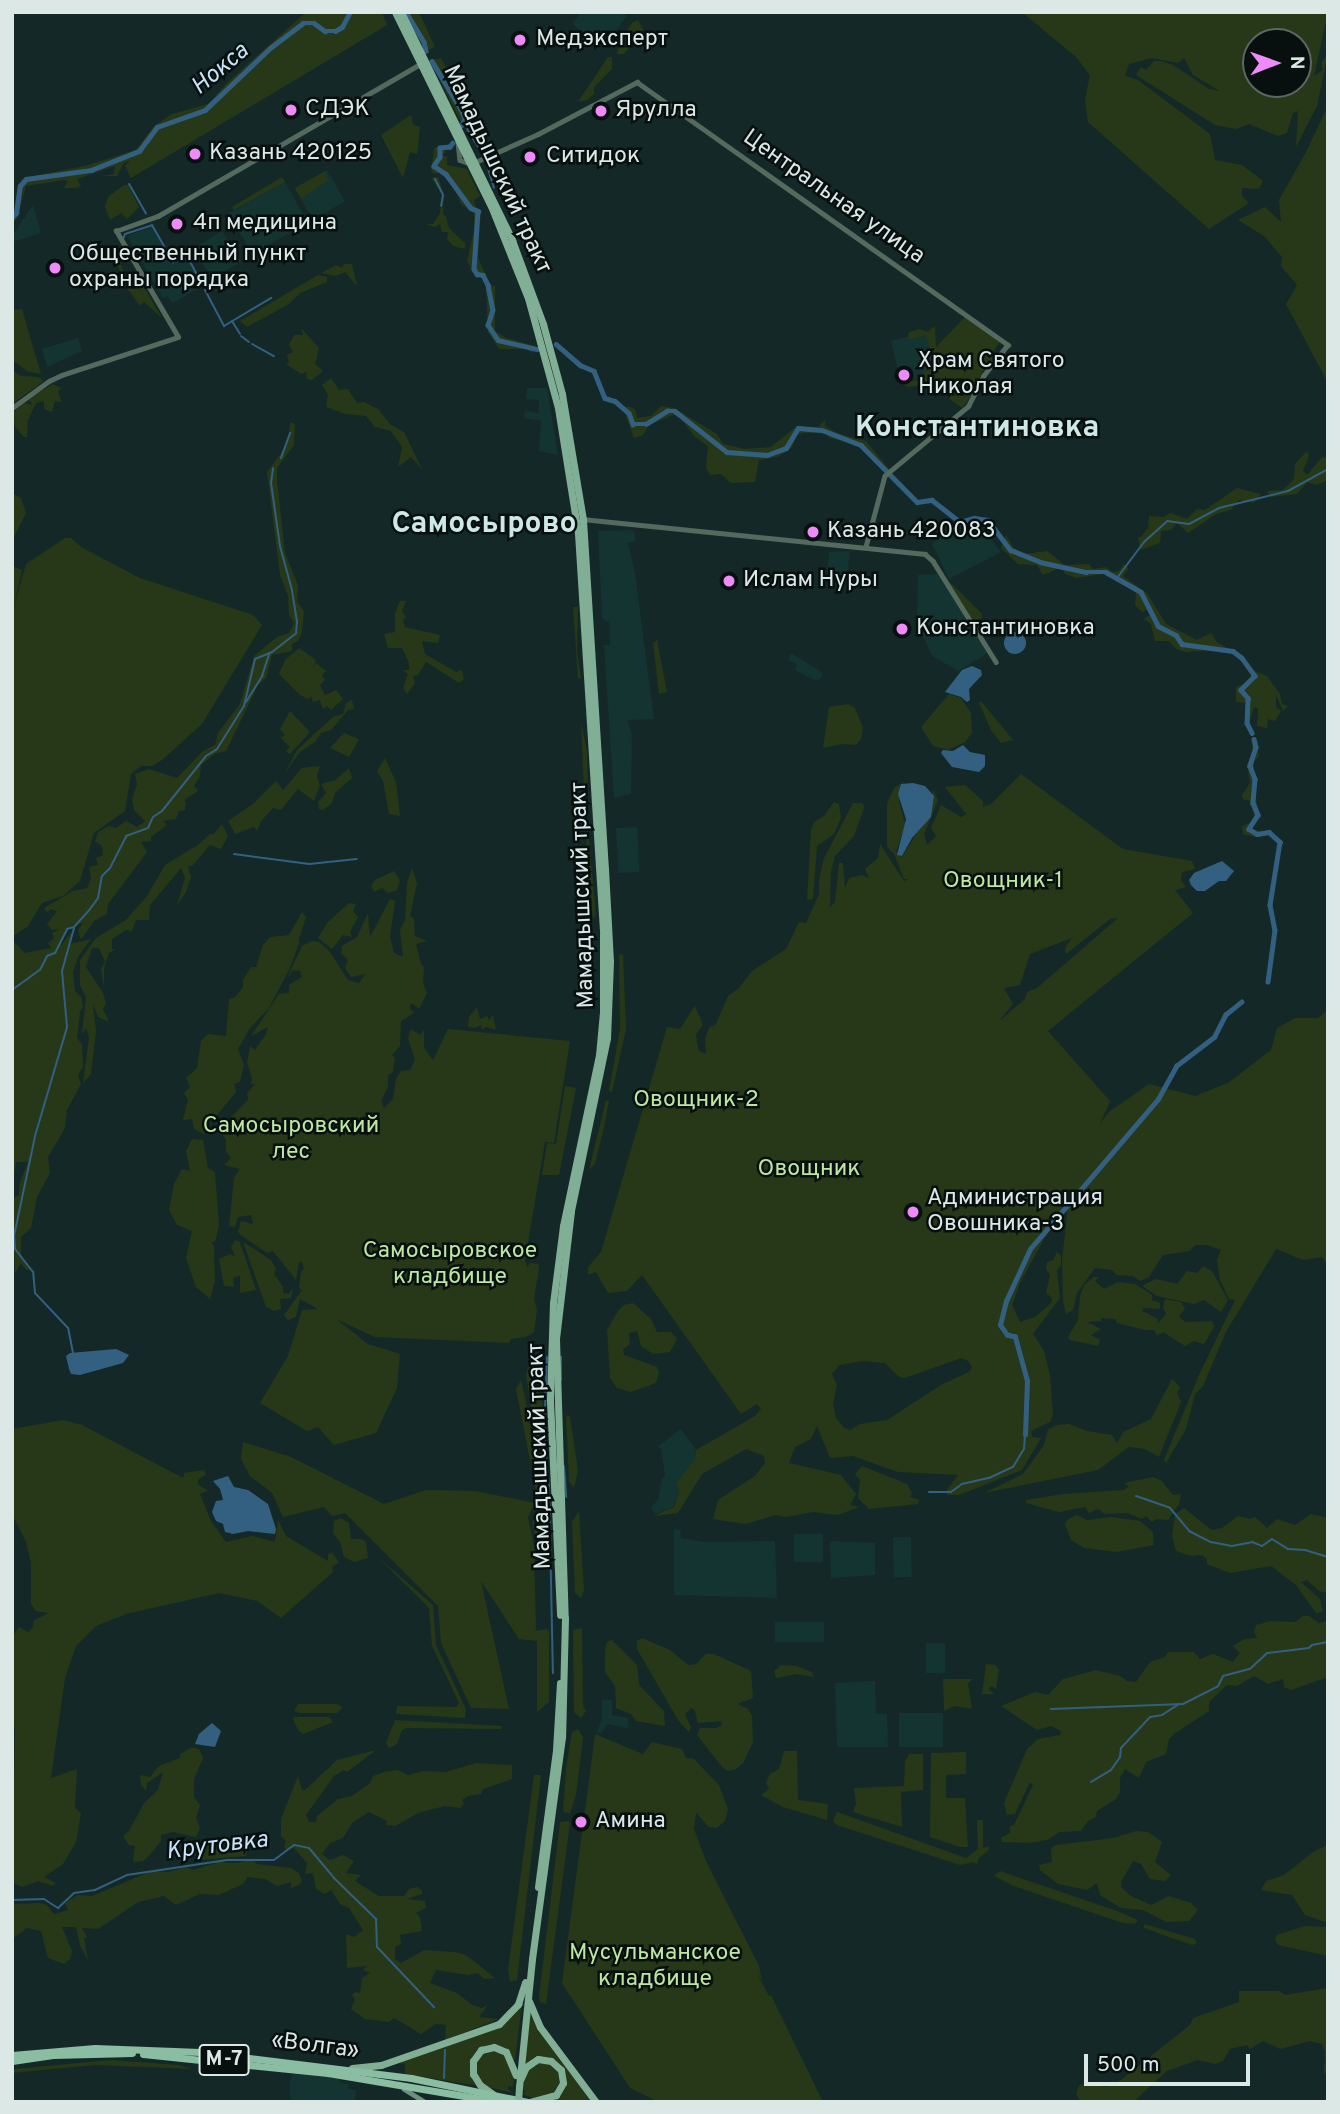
<!DOCTYPE html>
<html>
<head>
<meta charset="utf-8">
<style>
	body { margin:0 }
	#map { position:relative; width:1340px; height:2114px; overflow:hidden; background:#142927; font-family:Overpass,sans-serif }
	div>[style] { position:absolute }
	.built>* { inset:0; background:#133431; transform-origin:0 0 }
	.green>* { inset:0; background:#263818 }
	.water>* { inset:0; background:#336081 }
	.round { border-radius:50% }
	.stream>* { height:2px; margin:-1px; padding:0 1px; transform-origin:1px; border-radius:1px; background:#336081 }
	.river>* { height:4.5px; margin:-2.25px; padding:0 2.25px; transform-origin:2.25px; border-radius:2.25px; background:#336081 }
	.tertiary>* { height:4.5px; margin:-2.25px; padding:0 2.25px; transform-origin:2.25px; border-radius:2.25px; background:#546a5e }
	.secondary>* { height:5px; margin:-2.5px; padding:0 2.5px; transform-origin:2.5px; border-radius:2.5px; background:#6d917d }
	.primary>* { height:7px; margin:-3.5px; padding:0 3.5px; transform-origin:3.5px; border-radius:3.5px; background:#81af96 }
	.trunk>* { height:7px; margin:-3.5px; padding:0 3.5px; transform-origin:3.5px; border-radius:3.5px; background:#8abda1 }
	.primary-bridge>* { height:7px; margin:-3.5px; padding:0 3.5px; transform-origin:3.5px; border-radius:3.5px; background:#81af96 }
	.dots>* { width:19px; height:19px; translate:-50% -50%; box-sizing:border-box; border:4px solid #07100f; border-radius:50% }
	span { translate:-50% -50%; white-space:nowrap; text-align:center; line-height:1.15; -webkit-text-stroke:5px #07100f; paint-order:stroke }
	.shield-label span { padding:2px 5px; background:#07100f; border:2px solid; border-radius:5px; -webkit-text-stroke-width:0 }
	.shield-label { font-size:21px; color:#dbe8e6; font-weight:700 }
	.poi-label { font-size:23px; color:#dbe8e6 }
	.left { translate:0 -50%; text-align:left }
	.street-label { font-size:23px; color:#dbe8e6 }
	.park-label { font-size:23px; color:#bde7a1 }
	.water-label { font-size:24px; color:#c8e3f8; font-style:italic }
	.district-label { font-size:30px; color:#cde8e5; font-weight:700 }
	.frame { position:absolute; inset:0; border:14px solid #dbe8e6; pointer-events:none }
	.north { position:absolute; left:1242px; top:28px; width:70px; height:70px; box-sizing:border-box; background:#07100f; border:2px solid #5c6665; border-radius:50%; rotate:89deg; font-size:19px; font-weight:700; line-height:28px; text-align:center; color:#dbe8e6 }
	.north::after { content:''; display:block; margin:auto; width:24px; height:32px; background:#ee8bf8; clip-path:polygon(50% 0,100% 100%,50% 72%,0 100%) }
	.scale { position:absolute; left:1084px; top:2054px; width:166px; height:32px; box-sizing:border-box; border:4px solid #dbe8e6; border-top:0; padding-left:9px; font-size:21px; line-height:24px; white-space:nowrap; color:#dbe8e6; -webkit-text-stroke:5px #07100f; paint-order:stroke }
</style>
</head>
<body>
<div id="map">
	<div class="built">
		<i style="clip-path:polygon(581px 12px,622px 12px,627px 16px,603px 48px,572px 24px)"></i>
		<i style="left:327px;top:170px;width:36px;height:37px;rotate:60deg"></i>
		<i style="left:285px;top:182px;width:47px;height:64px;rotate:61deg"></i>
		<i style="clip-path:polygon(33px 205px,41px 233px,12px 242px,12px 236px)"></i>
		<i style="clip-path:polygon(153px 226px,173px 259px,186px 252px,202px 286px,173px 303px,167px 296px,163px 298px,127px 236px)"></i>
		<i style="left:222px;top:231px;width:36px;height:34px;rotate:58deg"></i>
		<i style="clip-path:polygon(929px 331px,939px 372px,909px 381px,905px 368px,898px 370px,891px 341px)"></i>
		<i style="clip-path:polygon(78px 338px,82px 351px,47px 367px,42px 349px)"></i>
		<i style="clip-path:polygon(527px 388px,547px 388px,558px 455px,539px 451px,541px 421px,524px 418px,525px 411px,539px 413px,539px 400px,526px 399px)"></i>
		<i style="clip-path:polygon(630px 530px,635px 532px,635px 541px,628px 543px,635px 573px,654px 719px,627px 720px,632px 733px,631px 794px,614px 798px,604px 645px,610px 645px,609px 622px,602px 618px,598px 531px)"></i>
		<i style="clip-path:polygon(946px 533px,986px 533px,1001px 552px,949px 579px,932px 544px)"></i>
		<i style="clip-path:polygon(850px 551px,847px 580px,827px 574px,829px 552px)"></i>
		<i style="clip-path:polygon(938px 574px,988px 653px,958px 671px,932px 656px,917px 623px,918px 575px)"></i>
		<i style="clip-path:polygon(791px 653px,823px 673px,820px 679px,815px 680px,795px 670px,797px 664px,788px 660px)"></i>
		<i style="left:637px;top:827px;width:45px;height:21px;rotate:87deg"></i>
		<i style="clip-path:polygon(681px 1429px,696px 1450px,695px 1459px,676px 1483px,679px 1491px,673px 1507px,655px 1514px,651px 1507px,658px 1500px,662px 1478px,665px 1476px,661px 1448px,657px 1447px)"></i>
		<i style="clip-path:polygon(674px 1529px,680px 1530px,681px 1538px,704px 1542px,775px 1541px,777px 1598px,674px 1595px)"></i>
		<i style="left:823px;top:1534px;width:28px;height:29px;rotate:90deg"></i>
		<i style="left:911px;top:1537px;width:40px;height:18px;rotate:89deg"></i>
		<i style="clip-path:polygon(830px 1541px,875px 1543px,875px 1575px,831px 1578px)"></i>
		<i style="left:775px;top:1622px;width:49px;height:20px"></i>
		<i style="left:926px;top:1643px;width:19px;height:30px"></i>
		<i style="clip-path:polygon(875px 1681px,876px 1714px,887px 1714px,888px 1747px,837px 1747px,835px 1683px)"></i>
		<i style="clip-path:polygon(602px 1700px,612px 1700px,612px 1715px,628px 1718px,628px 1728px,607px 1724px,601px 1733px,597px 1732px,602px 1719px)"></i>
		<i style="left:943px;top:1713px;width:34px;height:44px;rotate:90deg"></i>
		<i style="clip-path:polygon(299px 2072px,338px 2077px,341px 2083px,349px 2084px,348px 2089px,356px 2090px,355px 2102px,293px 2102px,290px 2097px,290px 2081px,292px 2075px)"></i>
	</div>
	<div class="green">
		<i style="clip-path:polygon(306px 12px,382px 12px,387px 25px,131px 178px,125px 166px,130px 160px,123px 164px,117px 176px,102px 176px,114px 174px,115px 166px,77px 179px,81px 186px,76px 188px,64px 188px,68px 181px,64px 180px,26px 186px,17px 219px,12px 224px,18px 185px,23px 178px,85px 166px,136px 150px,154px 126px,172px 114px,208px 104px,228px 82px)"></i>
		<i style="clip-path:polygon(404px 12px,419px 12px,435px 47px,425px 51px)"></i>
		<i style="clip-path:polygon(evenodd,1022px 12px,1328px 12px,1314px 76px,1323px 70px,1321px 63px,1328px 54px,1317px 106px,1296px 147px,1298px 111px,1293px 113px,1287px 133px,1278px 136px,1249px 124px,1236px 129px,1215px 125px,1136px 75px,1141px 67px,1146px 70px,1154px 61px,1161px 61px,1173px 65px,1209px 89px,1220px 91px,1193px 75px,1184px 58px,1178px 63px,1152px 58px,1129px 64px,1125px 76px,1138px 80px,1210px 134px,1215px 160px,1242px 165px,1263px 181px,1259px 189px,1242px 188px,1242px 196px,1249px 203px,1209px 229px,1088px 122px,1085px 99px,1090px 75px,1076px 57px,1022px 12px,1256px 42px,1298px 42px,1298px 84px,1256px 84px,1256px 42px)"></i>
		<i style="clip-path:polygon(638px 20px,643px 29px,624px 54px,617px 54px,619px 42px,633px 22px)"></i>
		<i style="clip-path:polygon(608px 57px,612px 57px,612px 69px,594px 87px,594px 94px,587px 100px,578px 102px)"></i>
		<i style="clip-path:polygon(441px 58px,476px 123px,471px 131px,461px 122px,433px 67px,434px 60px)"></i>
		<i style="clip-path:polygon(1328px 97px,1328px 383px,1286px 304px,1297px 285px,1281px 266px,1282px 257px,1264px 236px,1238px 220px,1265px 207px,1281px 222px,1279px 200px,1305px 154px,1326px 110px)"></i>
		<i style="clip-path:polygon(411px 115px,413px 125px,420px 127px,417px 154px,410px 152px,403px 178px,381px 135px)"></i>
		<i style="clip-path:polygon(441px 146px,446px 152px,442px 155px,447px 157px,447px 165px,467px 169px,480px 196px,474px 200px,476px 207px,481px 210px,478px 258px,490px 285px,495px 286px,495px 331px,506px 338px,535px 346px,536px 350px,531px 353px,527px 349px,499px 349px,488px 332px,486px 286px,483px 276px,476px 277px,467px 261px,474px 231px,474px 214px,461px 204px,453px 185px,445px 174px,442px 174px,442px 168px,437px 174px,431px 172px,434px 148px)"></i>
		<i style="clip-path:polygon(325px 171px,328px 180px,301px 199px,295px 188px)"></i>
		<i style="clip-path:polygon(282px 177px,285px 182px,234px 210px,232px 207px)"></i>
		<i style="clip-path:polygon(438px 177px,444px 196px,443px 214px,446px 216px,449px 228px,465px 243px,465px 249px,453px 246px,447px 239px,448px 232px,442px 232px,440px 224px,435px 227px,426px 224px,433px 224px,440px 213px,442px 194px,431px 178px)"></i>
		<i style="clip-path:polygon(124px 185px,128px 185px,139px 207px,127px 219px,121px 213px,110px 220px,105px 207px,108px 197px)"></i>
		<i style="clip-path:polygon(112px 252px,123px 252px,119px 259px,127px 282px,144px 287px,162px 318px,144px 302px,140px 306px,127px 288px)"></i>
		<i style="clip-path:polygon(344px 264px,352px 264px,357px 286px,345px 272px,336px 276px,321px 273px,336px 265px,342px 268px)"></i>
		<i style="clip-path:polygon(318px 275px,327px 277px,327px 282px,300px 293px,289px 304px,247px 327px,240px 321px)"></i>
		<i style="clip-path:polygon(22px 309px,33px 347px,41px 374px,27px 371px,12px 360px,12px 310px)"></i>
		<i style="clip-path:polygon(966px 316px,1000px 342px,992px 353px,996px 357px,982px 372px,977px 388px,962px 408px,930px 384px,907px 387px,901px 383px,922px 379px,923px 372px,932px 369px,934px 363px,926px 335px,912px 339px,908px 338px,909px 332px,920px 329px,927px 332px,935px 326px,936px 347px)"></i>
		<i style="clip-path:polygon(301px 328px,319px 348px,315px 364px,323px 371px,312px 380px,307px 379px,306px 372px,301px 374px,286px 364px,289px 362px,287px 354px,293px 352px,289px 345px,294px 335px,303px 335px)"></i>
		<i style="clip-path:polygon(12px 370px,21px 376px,38px 377px,44px 381px,12px 404px)"></i>
		<i style="clip-path:polygon(331px 378px,339px 390px,348px 389px,357px 403px,364px 402px,378px 409px,390px 424px,404px 432px,422px 469px,411px 457px,398px 467px,402px 447px,391px 431px,375px 427px,366px 416px,345px 414px,326px 407px,328px 395px,322px 385px)"></i>
		<i style="clip-path:polygon(53px 384px,61px 388px,58px 392px,62px 402px,55px 401px,52px 412px,44px 409px,44px 401px,36px 403px,28px 420px,27px 437px,24px 437px,15px 427px,12px 413px,24px 403px,33px 405px,28px 399px)"></i>
		<i style="clip-path:polygon(627px 406px,635px 409px,637px 418px,651px 416px,661px 406px,674px 408px,717px 434px,723px 444px,745px 449px,771px 447px,797px 426px,818px 427px,826px 419px,825px 426px,837px 433px,866px 441px,889px 469px,886px 473px,859px 445px,830px 438px,825px 433px,803px 433px,797px 435px,792px 447px,786px 452px,777px 457px,759px 460px,755px 482px,731px 483px,721px 474px,710px 475px,706px 468px,708px 446px,695px 437px,680px 417px,673px 415px,649px 425px,643px 435px,634px 438px,626px 416px)"></i>
		<i style="clip-path:polygon(290px 422px,295px 424px,294px 445px,277px 468px,277px 480px,285px 553px,298px 585px,297px 602px,304px 611px,302px 632px,298px 641px,292px 644px,292px 651px,272px 655px,266px 678px,258px 685px,226px 751px,215px 754px,201px 765px,200px 776px,194px 786px,198px 791px,184px 800px,186px 802px,185px 810px,179px 811px,176px 819px,163px 821px,167px 825px,151px 837px,151px 841px,141px 842px,147px 852px,108px 904px,107px 914px,94px 921px,81px 940px,78px 930px,83px 923px,71px 926px,62px 938px,61px 946px,71px 932px,70px 944px,91px 939px,78px 957px,73px 972px,75px 991px,81px 997px,83px 1007px,80px 1012px,77px 1038px,82px 1044px,83px 1067px,78px 1075px,81px 1084px,67px 1110px,65px 1128px,48px 1157px,50px 1173px,37px 1197px,31px 1228px,21px 1237px,21px 1256px,28px 1267px,35px 1269px,26px 1270px,21px 1263px,15px 1273px,12px 1199px,19px 1195px,20px 1182px,28px 1162px,16px 1162px,12px 1190px,12px 940px,25px 953px,51px 948px,48px 943px,54px 938px,52px 933px,60px 929px,52px 930px,47px 924px,57px 911px,51px 909px,47px 913px,44px 908px,73px 891px,87px 888px,91px 878px,89px 867px,98px 865px,96px 858px,103px 855px,102px 846px,95px 841px,98px 832px,109px 826px,116px 828px,126px 821px,137px 827px,145px 821px,134px 810px,132px 799px,137px 784px,135px 774px,149px 769px,177px 778px,203px 751px,215px 745px,218px 733px,240px 704px,254px 656px,277px 637px,289px 633px,294px 623px,289px 615px,288px 596px,280px 575px,267px 472px,282px 452px,289px 439px)"></i>
		<i style="clip-path:polygon(1307px 451px,1309px 456px,1303px 471px,1307px 475px,1322px 457px,1328px 458px,1328px 480px,1317px 485px,1307px 482px,1297px 494px,1270px 497px,1267px 491px,1283px 490px,1294px 479px,1295px 464px)"></i>
		<i style="clip-path:polygon(1237px 488px,1261px 494px,1254px 503px,1239px 500px,1231px 510px,1216px 514px,1188px 533px,1177px 523px,1171px 530px,1161px 531px,1160px 543px,1140px 550px,1138px 537px,1141px 537px,1148px 528px,1149px 516px,1164px 517px,1170px 513px,1187px 519px,1197px 509px,1205px 510px)"></i>
		<i style="clip-path:polygon(12px 493px,21px 498px,26px 513px,14px 537px)"></i>
		<i style="clip-path:polygon(1006px 535px,1013px 547px,1024px 554px,1047px 551px,1065px 565px,1089px 564px,1093px 569px,1106px 567px,1112px 572px,1119px 571px,1124px 564px,1129px 569px,1123px 576px,1147px 593px,1166px 624px,1197px 640px,1211px 633px,1217px 642px,1229px 649px,1186px 652px,1176px 649px,1169px 641px,1155px 641px,1151px 624px,1144px 619px,1151px 614px,1147px 610px,1142px 612px,1135px 605px,1136px 592px,1103px 574px,1077px 578px,1065px 574px,1062px 567px,1043px 575px,1037px 565px,1018px 564px,1001px 548px)"></i>
		<i style="clip-path:polygon(65px 538px,71px 538px,81px 547px,140px 578px,253px 615px,262px 625px,202px 724px,162px 760px,152px 766px,141px 766px,131px 774px,125px 811px,94px 833px,80px 881px,63px 896px,42px 903px,28px 926px,12px 937px,12px 566px,22px 570px,14px 606px,26px 564px)"></i>
		<i style="clip-path:polygon(951px 583px,982px 614px,980px 628px,976px 625px,978px 622px,969px 617px,949px 585px)"></i>
		<i style="clip-path:polygon(400px 601px,406px 601px,402px 611px,406px 617px,403px 620px,405px 627px,440px 635px,438px 643px,422px 641px,425px 654px,456px 672px,462px 670px,464px 679px,459px 683px,426px 662px,418px 675px,413px 676px,415px 683px,407px 694px,403px 688px,408px 674px,403px 670px,409px 670px,409px 663px,402px 648px,388px 648px,384px 634px,395px 632px,395px 613px)"></i>
		<i style="clip-path:polygon(573px 607px,578px 607px,577px 650px,581px 678px,578px 679px)"></i>
		<i style="clip-path:polygon(657px 640px,667px 692px,659px 694px,653px 643px)"></i>
		<i style="clip-path:polygon(299px 648px,316px 660px,313px 667px,316px 663px,326px 671px,322px 675px,325px 680px,320px 685px,325px 695px,336px 690px,343px 699px,331px 710px,327px 706px,323px 709px,320px 700px,313px 702px,311px 696px,308px 699px,300px 695px,279px 674px,285px 660px)"></i>
		<i style="clip-path:polygon(1252px 670px,1267px 676px,1280px 694px,1282px 704px,1288px 706px,1283px 711px,1276px 695px,1276px 707px,1281px 711px,1275px 721px,1268px 719px,1267px 728px,1257px 726px,1258px 709px,1254px 707px,1249px 723px,1255px 734px,1251px 735px,1245px 723px,1247px 703px,1236px 702px,1236px 687px,1249px 682px)"></i>
		<i style="clip-path:polygon(949px 694px,961px 698px,971px 713px,972px 733px,965px 742px,948px 750px,933px 746px,921px 727px)"></i>
		<i style="clip-path:polygon(352px 700px,354px 709px,348px 710px,331px 730px,321px 733px,316px 741px,299px 753px,285px 773px,297px 750px,333px 717px,343px 714px,346px 703px)"></i>
		<i style="clip-path:polygon(981px 701px,1013px 740px,1001px 743px,991px 730px,979px 703px)"></i>
		<i style="clip-path:polygon(848px 704px,855px 708px,863px 728px,861px 739px,856px 745px,842px 744px,823px 748px,829px 707px)"></i>
		<i style="clip-path:polygon(290px 711px,310px 732px,290px 754px,286px 751px,290px 747px,280px 737px,285px 736px,280px 729px)"></i>
		<i style="clip-path:polygon(581px 723px,587px 751px,588px 794px,584px 791px)"></i>
		<i style="clip-path:polygon(344px 733px,359px 739px,349px 757px,330px 748px)"></i>
		<i style="clip-path:polygon(1255px 737px,1259px 756px,1254px 762px,1254px 791px,1259px 812px,1252px 829px,1270px 834px,1255px 837px,1243px 834px,1242px 826px,1250px 823px,1254px 816px,1250px 801px,1243px 799px,1242px 795px,1250px 783px,1247px 764px,1253px 754px,1251px 738px)"></i>
		<i style="clip-path:polygon(385px 758px,396px 782px,400px 816px,389px 814px,383px 781px,377px 771px)"></i>
		<i style="clip-path:polygon(320px 766px,317px 776px,320px 785px,314px 801px,298px 789px,281px 810px,273px 808px,261px 821px,257px 831px,254px 827px,235px 834px,228px 821px,253px 804px,276px 781px,283px 790px,302px 768px)"></i>
		<i style="clip-path:polygon(349px 768px,352px 778px,335px 793px,332px 803px,323px 810px,319px 809px,318px 802px,326px 793px,321px 784px,335px 780px)"></i>
		<i style="clip-path:polygon(evenodd,1021px 774px,1123px 849px,1192px 861px,1195px 869px,1182px 872px,1181px 880px,1186px 887px,1175px 890px,1193px 913px,1048px 1031px,1110px 1101px,1100px 1124px,1109px 1112px,1149px 1084px,1195px 1096px,1228px 1083px,1271px 1050px,1277px 1028px,1295px 1018px,1318px 1018px,1328px 1010px,1328px 1265px,1322px 1257px,1303px 1260px,1276px 1249px,1226px 1332px,1203px 1386px,1195px 1394px,1186px 1429px,1166px 1463px,1164px 1460px,1199px 1375px,1235px 1300px,1229px 1299px,1220px 1280px,1217px 1260px,1221px 1250px,1207px 1245px,1195px 1245px,1189px 1251px,1163px 1255px,1149px 1277px,1140px 1281px,1133px 1276px,1117px 1275px,1112px 1270px,1095px 1268px,1077px 1293px,1073px 1310px,1066px 1314px,1063px 1301px,1062px 1260px,1068px 1206px,1044px 1239px,1020px 1283px,1012px 1305px,1020px 1322px,1035px 1317px,1051px 1303px,1052px 1298px,1046px 1293px,1050px 1275px,1046px 1269px,1047px 1262px,1053px 1260px,1057px 1252px,1061px 1256px,1061px 1265px,1057px 1271px,1060px 1298px,1033px 1334px,1044px 1351px,1050px 1375px,1053px 1415px,1050px 1422px,1031px 1431px,1032px 1437px,1041px 1438px,1022px 1470px,959px 1495px,947px 1495px,947px 1490px,958px 1475px,898px 1472px,853px 1456px,830px 1458px,817px 1426px,811px 1439px,795px 1447px,789px 1463px,841px 1475px,856px 1494px,850px 1505px,859px 1507px,838px 1515px,813px 1512px,786px 1517px,776px 1515px,746px 1524px,713px 1519px,718px 1500px,755px 1476px,765px 1463px,764px 1456px,746px 1449px,702px 1474px,678px 1513px,653px 1516px,674px 1507px,679px 1491px,676px 1483px,695px 1459px,696px 1450px,755px 1416px,761px 1409px,757px 1404px,741px 1414px,642px 1275px,627px 1291px,608px 1293px,596px 1272px,588px 1275px,588px 1267px,601px 1252px,667px 1027px,680px 1029px,695px 1006px,703px 1025px,696px 1034px,697px 1043px,699px 1051px,706px 1054px,705px 1039px,709px 1028px,716px 1024px,728px 996px,739px 988px,752px 971px,786px 949px,799px 922px,806px 923px,819px 894px,819px 880px,824px 858px,853px 803px,863px 803px,864px 808px,854px 836px,835px 856px,831px 871px,830px 907px,835px 902px,839px 863px,843px 863px,845px 888px,849px 878px,862px 875px,869px 878px,865px 869px,878px 858px,880px 844px,904px 881px,909px 879px,904px 879px,894px 854px,887px 847px,887px 804px,894px 788px,904px 782px,899px 801px,905px 825px,896px 852px,902px 857px,928px 815px,933px 790px,938px 800px,924px 834px,927px 845px,936px 836px,931px 828px,941px 805px,961px 817px,966px 814px,945px 787px,965px 785px,983px 801px,983px 807px,991px 804px,1021px 774px,1118px 918px,1037px 988px,1027px 992px,1025px 999px,998px 1022px,1013px 1004px,1004px 988px,1020px 985px,1030px 954px,1072px 938px,1065px 948px,1066px 954px,1110px 919px,1118px 918px,1021px 774px,961px 1358px,968px 1361px,972px 1367px,969px 1372px,941px 1385px,887px 1420px,860px 1424px,850px 1430px,844px 1428px,836px 1418px,833px 1403px,837px 1385px,832px 1374px,840px 1365px,862px 1361px,885px 1363px,899px 1377px,905px 1378px,961px 1358px)"></i>
		<i style="clip-path:polygon(834px 802px,839px 804px,841px 818px,834px 834px,817px 846px,813px 899px,807px 900px,811px 830px,814px 822px,824px 816px)"></i>
		<i style="clip-path:polygon(222px 824px,228px 836px,221px 849px,210px 845px,192px 866px,188px 866px,191px 877px,186px 892px,177px 905px,185px 878px,181px 868px,150px 905px,149px 920px,136px 920px,132px 931px,126px 930px,112px 939px,112px 949px,115px 950px,109px 953px,104px 968px,104px 987px,101px 969px,105px 962px,99px 948px,92px 948px,86px 967px,103px 993px,106px 1003px,103px 1009px,109px 1022px,98px 1017px,93px 1004px,96px 1031px,91px 1074px,83px 1083px,89px 1037px,86px 1028px,82px 1034px,86px 997px,80px 985px,80px 960px,96px 938px,126px 920px,147px 896px,165px 865px,198px 845px,211px 833px,213px 835px)"></i>
		<i style="clip-path:polygon(588px 830px,596px 915px,593px 920px,586px 846px)"></i>
		<i style="clip-path:polygon(412px 868px,417px 883px,410px 916px,414px 919px,415px 936px,427px 941px,416px 944px,421px 964px,424px 967px,423px 983px,427px 993px,419px 1009px,412px 1003px,409px 1007px,414px 1013px,401px 1021px,400px 1046px,392px 1055px,395px 1058px,393px 1072px,388px 1075px,388px 1087px,381px 1101px,384px 1108px,393px 1099px,396px 1079px,401px 1071px,410px 1070px,415px 1060px,408px 1038px,411px 1029px,420px 1035px,424px 1030px,424px 1048px,433px 1060px,448px 1029px,570px 1041px,554px 1143px,545px 1142px,525px 1260px,527px 1267px,530px 1263px,538px 1264px,539px 1268px,534px 1299px,537px 1310px,534px 1332px,526px 1337px,511px 1339px,509px 1343px,375px 1337px,336px 1319px,368px 1344px,400px 1354px,397px 1388px,376px 1433px,334px 1445px,318px 1427px,307px 1431px,260px 1403px,288px 1356px,302px 1310px,318px 1309px,300px 1299px,296px 1317px,288px 1320px,284px 1315px,302px 1290px,299px 1288px,301px 1272px,304px 1269px,302px 1262px,299px 1262px,296px 1280px,273px 1251px,267px 1253px,241px 1235px,238px 1232px,241px 1221px,253px 1224px,251px 1215px,238px 1217px,235px 1227px,229px 1226px,234px 1178px,240px 1169px,224px 1165px,231px 1158px,226px 1151px,226px 1139px,221px 1133px,229px 1119px,248px 1100px,247px 1093px,255px 1084px,251px 1084px,252px 1078px,247px 1063px,250px 1046px,255px 1050px,266px 1034px,268px 1027px,251px 1036px,279px 994px,289px 993px,289px 985px,302px 977px,300px 971px,293px 970px,287px 978px,302px 946px,312px 941px,319px 942px,330px 952px,348px 980px,359px 983px,365px 974px,351px 977px,345px 968px,348px 960px,341px 953px,342px 946px,357px 937px,368px 913px,370px 937px,390px 899px,395px 901px,390px 937px,394px 953px,403px 957px,400px 930px,405px 920px,407px 883px)"></i>
		<i style="clip-path:polygon(394px 871px,400px 880px,397px 890px,388px 893px,382px 888px,374px 892px,371px 886px,375px 880px)"></i>
		<i style="clip-path:polygon(349px 903px,356px 904px,353px 911px,358px 917px,350px 932px,352px 937px,343px 935px,332px 949px,318px 938px,328px 922px)"></i>
		<i style="clip-path:polygon(302px 912px,306px 917px,298px 942px,300px 941px,289px 970px,269px 1008px,250px 1028px,238px 1049px,244px 1065px,240px 1082px,234px 1084px,236px 1092px,217px 1115px,213px 1115px,204px 1134px,194px 1129px,192px 1119px,183px 1120px,188px 1100px,184px 1093px,190px 1087px,186px 1078px,197px 1068px,201px 1041px,208px 1034px,226px 1036px,229px 999px,234px 998px,243px 987px,243px 980px,251px 967px,256px 967px,263px 945px,270px 937px,289px 935px)"></i>
		<i style="clip-path:polygon(623px 954px,626px 1029px,612px 1092px,609px 1091px,620px 1029px,619px 955px)"></i>
		<i style="clip-path:polygon(477px 1007px,480px 1019px,487px 1016px,489px 1020px,493px 1015px,496px 1030px,486px 1027px,482px 1030px,481px 1025px,475px 1028px,468px 1027px,469px 1017px)"></i>
		<i style="clip-path:polygon(565px 1086px,576px 1088px,559px 1175px,542px 1175px,547px 1143px,556px 1144px)"></i>
		<i style="clip-path:polygon(606px 1100px,609px 1101px,604px 1127px,595px 1164px,589px 1170px)"></i>
		<i style="clip-path:polygon(192px 1139px,203px 1140px,208px 1168px,215px 1172px,219px 1226px,215px 1242px,211px 1242px,214px 1246px,215px 1281px,210px 1299px,196px 1287px,186px 1258px,192px 1231px,177px 1225px,169px 1210px,174px 1184px,182px 1169px,190px 1171px,186px 1151px)"></i>
		<i style="clip-path:polygon(235px 1240px,240px 1242px,256px 1290px,240px 1293px,240px 1275px,233px 1278px,234px 1287px,224px 1286px,219px 1259px,230px 1254px,235px 1256px,231px 1247px)"></i>
		<i style="clip-path:polygon(243px 1242px,271px 1260px,276px 1269px,274px 1274px,283px 1287px,283px 1293px,289px 1294px,293px 1288px,291px 1298px,280px 1299px,281px 1309px,274px 1311px,266px 1307px)"></i>
		<i style="clip-path:polygon(1203px 1266px,1212px 1271px,1228px 1300px,1221px 1312px,1204px 1300px,1194px 1304px,1157px 1296px,1142px 1286px,1156px 1279px,1177px 1284px,1187px 1271px,1197px 1273px)"></i>
		<i style="clip-path:polygon(1094px 1277px,1099px 1277px,1095px 1281px,1104px 1289px,1118px 1282px,1135px 1284px,1152px 1295px,1152px 1300px,1160px 1303px,1160px 1309px,1144px 1308px,1142px 1311px,1158px 1319px,1157px 1324px,1166px 1314px,1163px 1307px,1165px 1299px,1181px 1302px,1185px 1309px,1179px 1316px,1185px 1322px,1212px 1321px,1214px 1327px,1204px 1344px,1194px 1341px,1185px 1346px,1163px 1332px,1157px 1336px,1154px 1330px,1145px 1330px,1117px 1323px,1115px 1319px,1101px 1318px,1101px 1321px,1087px 1322px,1101px 1329px,1091px 1335px,1100px 1340px,1098px 1346px,1070px 1340px,1068px 1337px,1078px 1320px,1080px 1296px,1084px 1285px)"></i>
		<i style="clip-path:polygon(633px 1303px,651px 1319px,657px 1332px,671px 1332px,677px 1339px,670px 1352px,653px 1354px,641px 1346px,637px 1331px,629px 1333px,630px 1344px,623px 1349px,624px 1355px,657px 1367px,659px 1373px,656px 1383px,631px 1392px,617px 1388px,610px 1378px,607px 1330px,618px 1311px,624px 1305px)"></i>
		<i style="clip-path:polygon(529px 1365px,543px 1406px,548px 1484px,540px 1495px,536px 1491px,516px 1389px,521px 1380px,539px 1461px,526px 1374px)"></i>
		<i style="clip-path:polygon(1172px 1379px,1180px 1387px,1177px 1393px,1181px 1402px,1159px 1457px,1145px 1449px,1129px 1447px,1098px 1470px,984px 1493px,1023px 1474px,1044px 1445px,1048px 1429px,1057px 1425px,1069px 1424px,1087px 1431px,1112px 1435px,1117px 1443px,1123px 1432px,1151px 1419px)"></i>
		<i style="clip-path:polygon(566px 1415px,570px 1417px,578px 1470px,574px 1488px,569px 1482px)"></i>
		<i style="clip-path:polygon(63px 1420px,82px 1425px,183px 1478px,184px 1473px,204px 1470px,206px 1474px,198px 1480px,198px 1484px,208px 1491px,200px 1494px,211px 1521px,226px 1542px,252px 1536px,275px 1542px,278px 1520px,286px 1536px,328px 1561px,328px 1554px,332px 1553px,339px 1562px,332px 1567px,333px 1572px,281px 1618px,257px 1601px,219px 1593px,126px 1614px,96px 1626px,76px 1646px,65px 1678px,51px 1778px,77px 1769px,75px 1808px,81px 1813px,76px 1842px,63px 1864px,44px 1877px,56px 1883px,53px 1886px,38px 1881px,22px 1887px,12px 1882px,15px 1728px,12px 1724px,12px 1637px,19px 1627px,28px 1632px,33px 1627px,34px 1620px,49px 1613px,36px 1611px,31px 1604px,31px 1563px,26px 1542px,12px 1514px,12px 1429px)"></i>
		<i style="clip-path:polygon(243px 1442px,291px 1457px,384px 1504px,426px 1490px,475px 1491px,535px 1503px,528px 1517px,534px 1546px,536px 1631px,547px 1629px,549px 1632px,549px 1702px,537px 1712px,537px 1641px,519px 1639px,481px 1581px,509px 1709px,471px 1708px,441px 1643px,438px 1606px,345px 1513px,332px 1516px,324px 1507px,283px 1517px,272px 1493px,250px 1476px,241px 1459px)"></i>
		<i style="clip-path:polygon(862px 1466px,907px 1484px,912px 1493px,910px 1497px,919px 1500px,918px 1504px,869px 1509px,858px 1498px,860px 1480px,855px 1474px)"></i>
		<i style="clip-path:polygon(1153px 1477px,1162px 1481px,1173px 1495px,1181px 1494px,1179px 1504px,1168px 1520px,1156px 1519px,1152px 1522px,1146px 1516px,1142px 1519px,1127px 1513px,1105px 1514px,1098px 1509px,1089px 1513px,1085px 1507px,1059px 1512px,1026px 1503px,1026px 1500px,1063px 1494px,1123px 1490px,1129px 1487px,1124px 1483px)"></i>
		<i style="clip-path:polygon(551px 1505px,552px 1540px,547px 1549px,542px 1548px,536px 1539px,532px 1523px,539px 1507px)"></i>
		<i style="clip-path:polygon(1184px 1508px,1212px 1530px,1222px 1528px,1238px 1516px,1250px 1519px,1255px 1517px,1267px 1528px,1277px 1519px,1295px 1525px,1311px 1514px,1328px 1518px,1328px 1593px,1319px 1591px,1307px 1580px,1301px 1582px,1320px 1599px,1323px 1612px,1316px 1613px,1296px 1585px,1271px 1566px,1230px 1573px,1207px 1564px,1207px 1559px,1202px 1555px,1190px 1556px,1176px 1551px,1172px 1536px,1175px 1514px)"></i>
		<i style="clip-path:polygon(579px 1511px,584px 1590px,581px 1598px,575px 1593px,572px 1522px)"></i>
		<i style="clip-path:polygon(1077px 1515px,1087px 1520px,1111px 1517px,1140px 1521px,1153px 1532px,1154px 1545px,1116px 1552px,1084px 1548px,1071px 1540px,1065px 1525px,1067px 1520px)"></i>
		<i style="clip-path:polygon(341px 1518px,349px 1523px,351px 1539px,361px 1539px,366px 1542px,368px 1558px,354px 1562px,344px 1557px,340px 1542px,333px 1533px,334px 1521px)"></i>
		<i style="clip-path:polygon(378px 1557px,433px 1605px,436px 1645px,466px 1709px,465px 1718px,396px 1714px,397px 1706px,456px 1707px,459px 1703px,432px 1646px,429px 1608px)"></i>
		<i style="clip-path:polygon(1303px 1616px,1309px 1616px,1319px 1623px,1328px 1621px,1328px 1677px,1291px 1690px,1284px 1687px,1283px 1679px,1268px 1684px,1254px 1676px,1237px 1686px,1227px 1685px,1209px 1702px,1209px 1711px,1174px 1734px,1169px 1739px,1166px 1754px,1146px 1762px,1139px 1778px,1125px 1769px,1120px 1778px,1120px 1792px,1116px 1799px,1097px 1811px,1096px 1817px,1088px 1821px,1081px 1831px,1060px 1832px,1047px 1840px,1028px 1843px,1002px 1842px,1001px 1838px,1010px 1833px,1010px 1826px,1014px 1825px,1033px 1785px,1030px 1782px,1015px 1814px,1007px 1815px,1004px 1803px,1027px 1749px,1038px 1739px,1060px 1735px,1061px 1731px,1051px 1726px,1037px 1730px,1001px 1706px,1035px 1692px,1048px 1695px,1063px 1679px,1096px 1670px,1120px 1676px,1127px 1681px,1136px 1682px,1150px 1662px,1165px 1657px,1168px 1652px,1194px 1652px,1200px 1659px,1213px 1654px,1233px 1662px,1240px 1653px,1233px 1646px,1244px 1639px,1257px 1638px,1254px 1631px,1256px 1625px,1270px 1621px,1296px 1622px)"></i>
		<i style="clip-path:polygon(582px 1628px,583px 1706px,586px 1711px,581px 1718px,574px 1712px,573px 1630px)"></i>
		<i style="clip-path:polygon(642px 1638px,670px 1650px,688px 1665px,696px 1664px,706px 1654px,714px 1654px,751px 1671px,753px 1698px,737px 1704px,747px 1708px,752px 1715px,753px 1742px,743px 1763px,736px 1769px,728px 1771px,723px 1768px,697px 1735px,700px 1728px,717px 1728px,722px 1725px,721px 1721px,698px 1723px,695px 1711px,691px 1708px,685px 1714px,691px 1727px,689px 1732px,678px 1720px,637px 1649px,637px 1641px)"></i>
		<i style="clip-path:polygon(612px 1640px,637px 1665px,639px 1685px,664px 1711px,665px 1726px,636px 1721px,631px 1714px,616px 1708px,615px 1686px,605px 1672px,605px 1651px,607px 1642px)"></i>
		<i style="clip-path:polygon(986px 1664px,995px 1665px,999px 1670px,996px 1689px,992px 1686px,988px 1689px,995px 1694px,982px 1694px)"></i>
		<i style="clip-path:polygon(781px 1665px,796px 1666px,812px 1672px,814px 1677px,797px 1674px,776px 1678px,774px 1671px)"></i>
		<i style="clip-path:polygon(943px 1679px,973px 1679px,968px 1683px,972px 1709px,954px 1706px,944px 1711px)"></i>
		<i style="clip-path:polygon(298px 1704px,337px 1704px,343px 1707px,337px 1713px,300px 1713px,294px 1711px)"></i>
		<i style="clip-path:polygon(295px 1717px,329px 1717px,333px 1722px,303px 1734px,298px 1730px,293px 1719px)"></i>
		<i style="clip-path:polygon(395px 1720px,502px 1726px,501px 1729px,407px 1728px,402px 1730px,397px 1744px,389px 1748px,386px 1743px)"></i>
		<i style="clip-path:polygon(578px 1729px,583px 1737px,576px 1795px,570px 1813px,563px 1812px,566px 1768px,572px 1732px)"></i>
		<i style="clip-path:polygon(595px 1734px,643px 1754px,652px 1742px,682px 1749px,686px 1758px,694px 1759px,719px 1785px,728px 1809px,725px 1821px,717px 1828px,709px 1827px,696px 1813px,694px 1829px,706px 1861px,759px 1966px,762px 1980px,758px 1975px,769px 1996px,771px 1995px,823px 2102px,659px 2102px,630px 2088px,562px 1983px,583px 1825px,580px 1823px,584px 1819px)"></i>
		<i style="clip-path:polygon(192px 1747px,199px 1749px,203px 1758px,194px 1779px,194px 1797px,200px 1805px,196px 1818px,200px 1828px,196px 1837px,173px 1832px,161px 1835px,161px 1841px,150px 1855px,143px 1861px,133px 1862px,135px 1846px,129px 1845px,123px 1836px,129px 1831px,144px 1803px,158px 1790px,163px 1772px,147px 1783px,146px 1791px,141px 1785px,140px 1775px,150px 1777px,159px 1766px,180px 1758px,180px 1754px)"></i>
		<i style="clip-path:polygon(376px 1750px,347px 1772px,344px 1770px,334px 1776px,306px 1815px,309px 1822px,316px 1822px,317px 1816px,338px 1799px,352px 1796px,370px 1783px,373px 1776px,384px 1772px,398px 1770px,408px 1775px,423px 1771px,446px 1772px,476px 1763px,512px 1765px,512px 1779px,483px 1789px,481px 1794px,468px 1796px,462px 1800px,464px 1804px,460px 1808px,445px 1806px,418px 1813px,395px 1826px,386px 1825px,387px 1821px,369px 1812px,352px 1823px,343px 1838px,330px 1843px,322px 1854px,330px 1860px,343px 1855px,354px 1861px,346px 1873px,361px 1875px,355px 1881px,379px 1896px,404px 1896px,409px 1889px,417px 1887px,422px 1890px,422px 1894px,407px 1899px,425px 1901px,426px 1908px,416px 1913px,420px 1917px,422px 1931px,400px 1935px,401px 1944px,395px 1947px,395px 1959px,401px 1963px,424px 1950px,454px 1952px,466px 1955px,495px 1978px,484px 1979px,478px 1973px,468px 1975px,436px 1970px,430px 1983px,457px 1993px,472px 2005px,482px 2008px,488px 2005px,479px 2017px,499px 2019px,445px 2040px,446px 2025px,436px 2024px,421px 2034px,394px 2018px,389px 2022px,365px 2019px,351px 2009px,355px 1999px,352px 1995px,355px 1992px,360px 1993px,362px 1978px,370px 1973px,363px 1970px,367px 1966px,347px 1968px,346px 1934px,354px 1937px,363px 1930px,349px 1908px,340px 1904px,331px 1890px,325px 1894px,316px 1889px,313px 1873px,305px 1874px,307px 1863px,294px 1848px,286px 1850px,284px 1846px,286px 1841px,281px 1836px,281px 1819px,298px 1776px,302px 1790px,305px 1790px,337px 1760px)"></i>
		<i style="clip-path:polygon(784px 1751px,797px 1751px,798px 1800px,828px 1804px,827px 1820px,783px 1807px,761px 1795px,769px 1789px,766px 1782px,770px 1774px,779px 1769px)"></i>
		<i style="clip-path:polygon(966px 1752px,966px 1774px,946px 1775px,946px 1798px,965px 1798px,968px 1847px,960px 1847px,930px 1837px,931px 1753px)"></i>
		<i style="clip-path:polygon(909px 1754px,923px 1754px,923px 1790px,901px 1792px,902px 1827px,853px 1812px,856px 1804px,854px 1788px,904px 1786px,905px 1761px)"></i>
		<i style="clip-path:polygon(534px 1775px,541px 1775px,517px 1980px,510px 1982px,508px 1970px)"></i>
		<i style="clip-path:polygon(837px 1812px,966px 1858px,978px 1849px,977px 1820px,983px 1820px,983px 1848px,989px 1846px,989px 1850px,978px 1859px,977px 1865px,974px 1862px,960px 1865px,837px 1825px,833px 1821px)"></i>
		<i style="clip-path:polygon(568px 1821px,570px 1823px,546px 2004px,540px 2002px,539px 1997px,560px 1822px)"></i>
		<i style="clip-path:polygon(1136px 1831px,1148px 1832px,1162px 1842px,1155px 1862px,1171px 1875px,1165px 1881px,1150px 1879px,1141px 1864px,1133px 1861px,1121px 1882px,1122px 1888px,1131px 1896px,1151px 1905px,1169px 1896px,1191px 1903px,1198px 1910px,1189px 1921px,1166px 1922px,1143px 1910px,1121px 1908px,1100px 1895px,1097px 1883px,1087px 1890px,1058px 1884px,1040px 1870px,1039px 1865px,1052px 1862px,1051px 1848px,1056px 1845px,1113px 1838px)"></i>
		<i style="clip-path:polygon(232px 1842px,243px 1843px,247px 1852px,245px 1856px,200px 1860px,192px 1854px,200px 1846px,210px 1843px,225px 1846px)"></i>
		<i style="clip-path:polygon(1328px 1845px,1328px 1923px,1305px 1915px,1292px 1895px,1261px 1890px,1266px 1881px,1284px 1875px,1313px 1852px)"></i>
		<i style="clip-path:polygon(252px 1859px,257px 1864px,291px 1868px,299px 1873px,302px 1881px,299px 1885px,291px 1888px,291px 1882px,277px 1886px,265px 1879px,248px 1877px,243px 1884px,219px 1895px,200px 1894px,176px 1905px,164px 1896px,138px 1902px,98px 1929px,82px 1928px,87px 1937px,84px 1938px,88px 1960px,80px 1946px,76px 1927px,62px 1927px,72px 1951px,70px 1959px,64px 1964px,48px 1958px,41px 1931px,27px 1928px,12px 1939px,12px 1904px,40px 1903px,47px 1905px,54px 1914px,68px 1910px,65px 1903px,77px 1895px,92px 1896px,152px 1871px,168px 1872px,186px 1867px,193px 1870px,219px 1862px,237px 1863px)"></i>
		<i style="clip-path:polygon(1000px 1871px,1117px 1911px,1138px 1920px,1135px 1924px,1123px 1923px,1014px 1886px,994px 1876px)"></i>
		<i style="clip-path:polygon(1144px 1924px,1195px 1939px,1197px 1943px,1192px 1945px,1144px 1928px)"></i>
		<i style="clip-path:polygon(1305px 1926px,1328px 1927px,1328px 1956px,1278px 1945px,1275px 1939px,1277px 1935px)"></i>
		<i style="clip-path:polygon(1328px 1988px,1328px 2069px,1324px 2075px,1325px 2052px,1322px 2044px,1310px 2041px,1280px 2049px,1263px 2041px,1250px 2049px,1247px 2045px,1230px 2049px,1223px 2061px,1215px 2064px,1198px 2060px,1167px 2071px,1133px 2102px,1081px 2102px,1076px 2094px,1079px 2086px,1084px 2084px,1106px 2087px,1121px 2080px,1190px 2025px,1193px 2018px,1239px 2002px,1239px 1991px,1279px 1991px,1285px 1995px)"></i>
		<i style="clip-path:polygon(522px 2003px,515px 2061px,509px 2053px,497px 2045px,473px 2057px,480px 2086px,405px 2074px,405px 2064px,398px 2063px,501px 2026px)"></i>
		<i style="clip-path:polygon(528px 2010px,546px 2041px,592px 2102px,545px 2102px,552px 2100px,564px 2076px,544px 2057px,523px 2070px)"></i>
		<i style="clip-path:polygon(486px 2049px,505px 2052px,514px 2074px,513px 2087px,508px 2086px,508px 2089px,513px 2093px,487px 2087px,475px 2074px,474px 2065px)"></i>
		<i style="clip-path:polygon(111px 2060px,179px 2065px,192px 2069px,95px 2065px,12px 2073px,14px 2069px)"></i>
		<i style="clip-path:polygon(536px 2061px,552px 2063px,562px 2077px,554px 2094px,533px 2098px,522px 2094px,525px 2092px,522px 2087px,524px 2074px)"></i>
	</div>
	<div class="water">
		<i class="round" style="left:1004px;top:632px;width:22px;height:22px"></i>
		<i style="clip-path:polygon(972px 666px,981px 670px,982px 675px,969px 689px,970px 700px,967px 702px,961px 697px,945px 692px,962px 670px)"></i>
		<i style="clip-path:polygon(963px 745px,970px 752px,985px 755px,985px 766px,979px 772px,952px 767px,941px 753px,943px 750px,953px 751px)"></i>
		<i style="clip-path:polygon(913px 783px,925px 786px,934px 796px,931px 817px,912px 838px,902px 856px,897px 855px,906px 819px,898px 794px,901px 784px)"></i>
		<i style="clip-path:polygon(1222px 861px,1234px 871px,1226px 881px,1219px 881px,1205px 891px,1197px 891px,1191px 885px,1189px 880px,1194px 873px)"></i>
		<i style="clip-path:polygon(116px 1349px,129px 1355px,123px 1363px,80px 1375px,71px 1374px,69px 1369px,66px 1356px,70px 1353px)"></i>
		<i style="clip-path:polygon(228px 1476px,234px 1487px,248px 1490px,268px 1504px,276px 1529px,275px 1534px,248px 1531px,233px 1534px,225px 1532px,223px 1524px,216px 1521px,212px 1512px,216px 1501px,223px 1500px,220px 1489px,213px 1481px)"></i>
		<i style="clip-path:polygon(212px 1723px,221px 1731px,215px 1747px,195px 1744px,199px 1734px)"></i>
	</div>
	<div class="stream">
		<i style="left:463px;top:122px;width:17px;rotate:59deg"></i>
		<i style="left:473px;top:139px;width:14px;rotate:56deg"></i>
		<i style="left:486px;top:162px;width:27px;rotate:73deg"></i>
		<i style="left:435px;top:179px;width:18px;rotate:63deg"></i>
		<i style="left:443px;top:195px;width:11px;rotate:100deg"></i>
		<i style="left:129px;top:184px;width:34px;rotate:60deg"></i>
		<i style="left:123px;top:239px;width:5px;rotate:-68deg"></i>
		<i style="left:125px;top:234px;width:28px;rotate:-18deg"></i>
		<i style="left:152px;top:225px;width:43px;rotate:60.4deg"></i>
		<i style="left:173px;top:262px;width:15px;rotate:-32deg"></i>
		<i style="left:186px;top:254px;width:34px;rotate:62deg"></i>
		<i style="left:205px;top:290px;width:41px;rotate:62.2deg"></i>
		<i style="left:224px;top:326px;width:55px;rotate:-30.8deg"></i>
		<i style="left:232px;top:321px;width:15px;rotate:58deg"></i>
		<i style="left:241px;top:336px;width:10px;rotate:37deg"></i>
		<i style="left:252px;top:344px;width:25px;rotate:29deg"></i>
		<i style="left:281px;top:458px;width:27px;rotate:-70deg"></i>
		<i style="left:1117px;top:578px;width:45px;rotate:-53.1deg"></i>
		<i style="left:1144px;top:542px;width:31px;rotate:-42deg"></i>
		<i style="left:1167px;top:521px;width:22px;rotate:8deg"></i>
		<i style="left:1189px;top:524px;width:34px;rotate:-28deg"></i>
		<i style="left:1219px;top:508px;width:71px;rotate:-13.8deg"></i>
		<i style="left:1288px;top:491px;width:46px;rotate:-28.8deg"></i>
		<i style="left:246px;top:702px;width:31px;rotate:-58deg"></i>
		<i style="left:262px;top:676px;width:23px;rotate:-72deg"></i>
		<i style="left:234px;top:854px;width:76px;rotate:7.6deg"></i>
		<i style="left:309px;top:864px;width:48px;rotate:-5.9deg"></i>
		<i style="left:12px;top:990px;width:34px;rotate:-36deg"></i>
		<i style="left:40px;top:970px;width:16px;rotate:-63deg"></i>
		<i style="left:47px;top:956px;width:9px;rotate:-21deg"></i>
		<i style="left:55px;top:953px;width:27px;rotate:-63deg"></i>
		<i style="left:67px;top:929px;width:7px;rotate:-16deg"></i>
		<i style="left:74px;top:927px;width:24px;rotate:-48deg"></i>
		<i style="left:90px;top:909px;width:14px;rotate:-54deg"></i>
		<i style="left:98px;top:898px;width:22px;rotate:-80deg"></i>
		<i style="left:102px;top:876px;width:11px;rotate:-45deg"></i>
		<i style="left:110px;top:868px;width:36px;rotate:-63deg"></i>
		<i style="left:126px;top:836px;width:23px;rotate:-20deg"></i>
		<i style="left:148px;top:828px;width:12px;rotate:-66deg"></i>
		<i style="left:153px;top:817px;width:11px;rotate:-34deg"></i>
		<i style="left:162px;top:811px;width:70px;rotate:-51.3deg"></i>
		<i style="left:206px;top:756px;width:13px;rotate:-32deg"></i>
		<i style="left:217px;top:749px;width:51px;rotate:-57.9deg"></i>
		<i style="left:244px;top:706px;width:48px;rotate:-76.8deg"></i>
		<i style="left:255px;top:659px;width:18px;rotate:-22deg"></i>
		<i style="left:272px;top:652px;width:31px;rotate:-38deg"></i>
		<i style="left:296px;top:633px;width:11px;rotate:-85deg"></i>
		<i style="left:297px;top:622px;width:32px;rotate:-99deg"></i>
		<i style="left:292px;top:590px;width:46px;rotate:-105.3deg"></i>
		<i style="left:280px;top:546px;width:64px;rotate:-98.1deg"></i>
		<i style="left:271px;top:483px;width:15px;rotate:-82deg"></i>
		<i style="left:73px;top:1353px;width:25px;rotate:-101deg"></i>
		<i style="left:68px;top:1328px;width:48px;rotate:-133.3deg"></i>
		<i style="left:35px;top:1293px;width:21px;rotate:-95deg"></i>
		<i style="left:33px;top:1272px;width:29px;rotate:-128deg"></i>
		<i style="left:15px;top:1249px;width:13px;rotate:-94deg"></i>
		<i style="left:14px;top:1236px;width:102px;rotate:-78.1deg"></i>
		<i style="left:35px;top:1136px;width:114px;rotate:-73.6deg"></i>
		<i style="left:67px;top:1027px;width:56px;rotate:-95.1deg"></i>
		<i style="left:62px;top:971px;width:45px;rotate:-74.4deg"></i>
		<i style="left:547px;top:1357px;width:78px;rotate:92.2deg"></i>
		<i style="left:544px;top:1435px;width:51px;rotate:84.4deg"></i>
		<i style="left:549px;top:1486px;width:187px;rotate:88.8deg"></i>
		<i style="left:561px;top:1357px;width:23px;rotate:90deg"></i>
		<i style="left:564px;top:1466px;width:31px;rotate:86deg"></i>
		<i style="left:929px;top:1492px;width:22px"></i>
		<i style="left:951px;top:1492px;width:14px;rotate:-36deg"></i>
		<i style="left:962px;top:1484px;width:28px;rotate:-13deg"></i>
		<i style="left:989px;top:1478px;width:26px;rotate:-25deg"></i>
		<i style="left:1013px;top:1467px;width:21px;rotate:-59deg"></i>
		<i style="left:1024px;top:1449px;width:14px;rotate:-86deg"></i>
		<i style="left:1136px;top:1496px;width:36px;rotate:19deg"></i>
		<i style="left:1170px;top:1508px;width:30px;rotate:50deg"></i>
		<i style="left:1189px;top:1531px;width:25px;rotate:27deg"></i>
		<i style="left:1211px;top:1542px;width:21px;rotate:11deg"></i>
		<i style="left:1232px;top:1546px;width:20px;rotate:-11deg"></i>
		<i style="left:1252px;top:1542px;width:11px;rotate:22deg"></i>
		<i style="left:1262px;top:1546px;width:12px;rotate:-35deg"></i>
		<i style="left:1272px;top:1539px;width:19px;rotate:32deg"></i>
		<i style="left:1288px;top:1549px;width:17px;rotate:3deg"></i>
		<i style="left:1305px;top:1550px;width:24px;rotate:17deg"></i>
		<i style="left:1051px;top:1709px;width:132px;rotate:-2.2deg"></i>
		<i style="left:1183px;top:1704px;width:39px;rotate:-27deg"></i>
		<i style="left:1218px;top:1686px;width:11px;rotate:-63deg"></i>
		<i style="left:1223px;top:1676px;width:28px;rotate:-15deg"></i>
		<i style="left:1250px;top:1669px;width:23px;rotate:-43deg"></i>
		<i style="left:1267px;top:1653px;width:42px;rotate:-6.8deg"></i>
		<i style="left:1309px;top:1648px;width:4px;rotate:-45deg"></i>
		<i style="left:1312px;top:1645px;width:16px;rotate:-11deg"></i>
		<i style="left:1091px;top:1782px;width:23px;rotate:-31deg"></i>
		<i style="left:1111px;top:1770px;width:16px;rotate:-55deg"></i>
		<i style="left:1120px;top:1757px;width:9px;rotate:-84deg"></i>
		<i style="left:1121px;top:1748px;width:42px;rotate:-46.9deg"></i>
		<i style="left:1150px;top:1717px;width:12px;rotate:-9deg"></i>
		<i style="left:1162px;top:1715px;width:20px;rotate:-33deg"></i>
		<i style="left:12px;top:1900px;width:32px;rotate:-2deg"></i>
		<i style="left:44px;top:1899px;width:17px;rotate:33deg"></i>
		<i style="left:58px;top:1908px;width:22px;rotate:-43deg"></i>
		<i style="left:74px;top:1893px;width:21px;rotate:-8deg"></i>
		<i style="left:95px;top:1890px;width:35px;rotate:-25deg"></i>
		<i style="left:127px;top:1875px;width:101px;rotate:-8.5deg"></i>
		<i style="left:227px;top:1860px;width:47px"></i>
		<i style="left:274px;top:1860px;width:25px;rotate:-37deg"></i>
		<i style="left:294px;top:1845px;width:15px;rotate:11deg"></i>
		<i style="left:309px;top:1848px;width:39px;rotate:50deg"></i>
		<i style="left:334px;top:1878px;width:59px;rotate:44.3deg"></i>
		<i style="left:376px;top:1919px;width:28px;rotate:88deg"></i>
		<i style="left:377px;top:1947px;width:83px;rotate:46.5deg"></i>
		<i style="left:444px;top:2078px;width:28px;rotate:-88deg"></i>
	</div>
	<div class="river">
		<i style="left:406px;top:12px;width:35px;rotate:59deg"></i>
		<i style="left:424px;top:42px;width:9px;rotate:77deg"></i>
		<i style="left:432px;top:61px;width:58px;rotate:59deg"></i>
		<i style="left:462px;top:111px;width:9px;rotate:69deg"></i>
		<i style="left:465px;top:119px;width:7px;rotate:117deg"></i>
		<i style="left:453px;top:143px;width:5px;rotate:127deg"></i>
		<i style="left:450px;top:147px;width:10px;rotate:174deg"></i>
		<i style="left:440px;top:148px;width:9px;rotate:90deg"></i>
		<i style="left:440px;top:157px;width:11px;rotate:124deg"></i>
		<i style="left:434px;top:166px;width:14px;rotate:34deg"></i>
		<i style="left:446px;top:174px;width:42px;rotate:53.7deg"></i>
		<i style="left:471px;top:208px;width:8px;rotate:23deg"></i>
		<i style="left:478px;top:211px;width:58px;rotate:93.9deg"></i>
		<i style="left:474px;top:269px;width:6px;rotate:59deg"></i>
		<i style="left:477px;top:274px;width:6px;rotate:9deg"></i>
		<i style="left:483px;top:275px;width:11px;rotate:63deg"></i>
		<i style="left:488px;top:285px;width:25px;rotate:79deg"></i>
		<i style="left:493px;top:310px;width:16px;rotate:108deg"></i>
		<i style="left:488px;top:325px;width:18px;rotate:56deg"></i>
		<i style="left:498px;top:340px;width:40px;rotate:13deg"></i>
		<i style="left:12px;top:217px;width:6px;rotate:-45deg"></i>
		<i style="left:16px;top:213px;width:27px;rotate:-82deg"></i>
		<i style="left:20px;top:186px;width:9px;rotate:-49deg"></i>
		<i style="left:26px;top:179px;width:66px;rotate:-7.9deg"></i>
		<i style="left:91px;top:170px;width:52px;rotate:-21.6deg"></i>
		<i style="left:139px;top:151px;width:30px;rotate:-53deg"></i>
		<i style="left:157px;top:127px;width:51px;rotate:-19.5deg"></i>
		<i style="left:205px;top:110px;width:90px;rotate:-43.6deg"></i>
		<i style="left:270px;top:48px;width:41px;rotate:-37.1deg"></i>
		<i style="left:303px;top:23px;width:11px"></i>
		<i style="left:314px;top:23px;width:14px;rotate:36deg"></i>
		<i style="left:325px;top:31px;width:10px"></i>
		<i style="left:335px;top:31px;width:8px;rotate:-30deg"></i>
		<i style="left:342px;top:27px;width:17px;rotate:-62deg"></i>
		<i style="left:556px;top:344px;width:32px;rotate:41deg"></i>
		<i style="left:580px;top:365px;width:15px;rotate:23deg"></i>
		<i style="left:594px;top:371px;width:29px;rotate:68deg"></i>
		<i style="left:605px;top:398px;width:10px;rotate:17deg"></i>
		<i style="left:615px;top:401px;width:18px;rotate:41deg"></i>
		<i style="left:629px;top:413px;width:12px;rotate:70deg"></i>
		<i style="left:633px;top:424px;width:13px"></i>
		<i style="left:646px;top:424px;width:25px;rotate:-32deg"></i>
		<i style="left:667px;top:411px;width:8px"></i>
		<i style="left:675px;top:411px;width:66px;rotate:38.3deg"></i>
		<i style="left:727px;top:452px;width:40px;rotate:4.3deg"></i>
		<i style="left:767px;top:455px;width:20px;rotate:-20deg"></i>
		<i style="left:786px;top:448px;width:23px;rotate:-59deg"></i>
		<i style="left:798px;top:428px;width:24px;rotate:5deg"></i>
		<i style="left:822px;top:430px;width:42px;rotate:21deg"></i>
		<i style="left:861px;top:445px;width:80px;rotate:45.5deg"></i>
		<i style="left:917px;top:502px;width:15px;rotate:-8deg"></i>
		<i style="left:932px;top:500px;width:36px;rotate:38deg"></i>
		<i style="left:960px;top:522px;width:15px;rotate:-16deg"></i>
		<i style="left:974px;top:518px;width:14px;rotate:8deg"></i>
		<i style="left:988px;top:520px;width:38px;rotate:53deg"></i>
		<i style="left:1011px;top:550px;width:31px;rotate:22deg"></i>
		<i style="left:1040px;top:562px;width:47px;rotate:12.3deg"></i>
		<i style="left:1086px;top:572px;width:20px"></i>
		<i style="left:1106px;top:572px;width:40px;rotate:29.7deg"></i>
		<i style="left:1141px;top:592px;width:38px;rotate:63deg"></i>
		<i style="left:1158px;top:626px;width:20px;rotate:27deg"></i>
		<i style="left:1176px;top:635px;width:11px;rotate:56deg"></i>
		<i style="left:1182px;top:644px;width:51px;rotate:7.8deg"></i>
		<i style="left:1233px;top:651px;width:11px;rotate:38deg"></i>
		<i style="left:1242px;top:658px;width:22px;rotate:54deg"></i>
		<i style="left:1255px;top:676px;width:20px;rotate:135deg"></i>
		<i style="left:1241px;top:690px;width:11px;rotate:49deg"></i>
		<i style="left:1248px;top:698px;width:25px;rotate:92deg"></i>
		<i style="left:1247px;top:723px;width:11px;rotate:63deg"></i>
		<i style="left:1254px;top:739px;width:8px;rotate:76deg"></i>
		<i style="left:1256px;top:747px;width:20px;rotate:108deg"></i>
		<i style="left:1250px;top:766px;width:14px;rotate:69deg"></i>
		<i style="left:1255px;top:779px;width:24px;rotate:95deg"></i>
		<i style="left:1253px;top:803px;width:13px;rotate:67deg"></i>
		<i style="left:1258px;top:815px;width:17px;rotate:123deg"></i>
		<i style="left:1249px;top:829px;width:9px;rotate:32deg"></i>
		<i style="left:1257px;top:834px;width:12px;rotate:-9deg"></i>
		<i style="left:1269px;top:832px;width:15px;rotate:42deg"></i>
		<i style="left:1280px;top:842px;width:64px;rotate:99deg"></i>
		<i style="left:1270px;top:905px;width:25px;rotate:79deg"></i>
		<i style="left:1275px;top:930px;width:52px;rotate:97.7deg"></i>
		<i style="left:1025px;top:1435px;width:54px;rotate:-87.9deg"></i>
		<i style="left:1027px;top:1381px;width:46px;rotate:-105.3deg"></i>
		<i style="left:1015px;top:1337px;width:8px;rotate:-166deg"></i>
		<i style="left:1007px;top:1335px;width:12px;rotate:-125deg"></i>
		<i style="left:1000px;top:1325px;width:25px;rotate:-76deg"></i>
		<i style="left:1006px;top:1301px;width:57px;rotate:-65.2deg"></i>
		<i style="left:1030px;top:1249px;width:197px;rotate:-49.5deg"></i>
		<i style="left:1158px;top:1099px;width:38px;rotate:-61deg"></i>
		<i style="left:1176px;top:1066px;width:48px;rotate:-37.3deg"></i>
		<i style="left:1214px;top:1037px;width:25px;rotate:-63deg"></i>
		<i style="left:1225px;top:1015px;width:21px;rotate:-39deg"></i>
	</div>
	<div class="tertiary">
		<i style="left:458px;top:142px;width:18px;rotate:84deg"></i>
		<i style="left:460px;top:160px;width:12px;rotate:20deg"></i>
		<i style="left:471px;top:164px;width:73px;rotate:-24.1deg"></i>
		<i style="left:538px;top:134px;width:112px;rotate:-27.7deg"></i>
		<i style="left:637px;top:82px;width:455px;rotate:35.3deg"></i>
		<i style="left:1008px;top:345px;width:39px;rotate:128deg"></i>
		<i style="left:984px;top:376px;width:34px;rotate:117deg"></i>
		<i style="left:969px;top:406px;width:109px;rotate:140.2deg"></i>
		<i style="left:885px;top:476px;width:73px;rotate:105deg"></i>
		<i style="left:12px;top:408px;width:46px;rotate:-36.1deg"></i>
		<i style="left:49px;top:381px;width:14px;rotate:-25deg"></i>
		<i style="left:62px;top:375px;width:122px;rotate:-18.1deg"></i>
		<i style="left:178px;top:337px;width:123px;rotate:-120.3deg"></i>
		<i style="left:116px;top:231px;width:45px;rotate:-19.7deg"></i>
		<i style="left:158px;top:216px;width:302px;rotate:-30.1deg"></i>
		<i style="left:582px;top:519px;width:345px;rotate:5.8deg"></i>
		<i style="left:925px;top:554px;width:11px;rotate:41deg"></i>
		<i style="left:933px;top:561px;width:119px;rotate:58deg"></i>
	</div>
	<div class="secondary">
		<i style="left:404px;top:2089px;width:25px;rotate:32deg"></i>
	</div>
	<div class="primary">
		<i style="left:395px;top:12px;width:216px;rotate:63.7deg"></i>
		<i style="left:491px;top:206px;width:99px;rotate:68.1deg"></i>
		<i style="left:528px;top:298px;width:114px;rotate:74.7deg"></i>
		<i style="left:558px;top:408px;width:127px;rotate:80.9deg"></i>
		<i style="left:578px;top:533px;width:403px;rotate:86.4deg"></i>
		<i style="left:603px;top:935px;width:77px;rotate:90deg"></i>
		<i style="left:603px;top:1012px;width:43px;rotate:95.3deg"></i>
		<i style="left:599px;top:1055px;width:175px;rotate:101.9deg"></i>
		<i style="left:563px;top:1226px;width:78px;rotate:97.4deg"></i>
		<i style="left:553px;top:1303px;width:98px;rotate:91.8deg"></i>
		<i style="left:550px;top:1401px;width:214px;rotate:87.3deg"></i>
		<i style="left:401px;top:12px;width:254px;rotate:64deg"></i>
		<i style="left:512px;top:240px;width:90px;rotate:69.7deg"></i>
		<i style="left:543px;top:324px;width:73px;rotate:74.8deg"></i>
		<i style="left:562px;top:394px;width:128px;rotate:80.5deg"></i>
		<i style="left:583px;top:520px;width:350px;rotate:86.4deg"></i>
		<i style="left:605px;top:869px;width:92px;rotate:86.9deg"></i>
		<i style="left:610px;top:961px;width:77px;rotate:92.2deg"></i>
		<i style="left:607px;top:1038px;width:177px;rotate:101.8deg"></i>
		<i style="left:571px;top:1211px;width:129px;rotate:96.7deg"></i>
		<i style="left:556px;top:1339px;width:279px;rotate:88.2deg"></i>
		<i style="left:565px;top:1618px;width:119px;rotate:91.4deg"></i>
		<i style="left:562px;top:1737px;width:224px;rotate:97.7deg"></i>
		<i style="left:532px;top:1959px;width:128px;rotate:95.8deg"></i>
		<i style="left:538px;top:1887px;width:138px;rotate:-82.5deg"></i>
		<i style="left:556px;top:1750px;width:67px;rotate:-86.6deg"></i>
		<i style="left:529px;top:2001px;width:28px;rotate:67deg"></i>
		<i style="left:540px;top:2027px;width:94px;rotate:53.3deg"></i>
		<i style="left:352px;top:2068px;width:29px;rotate:-6deg"></i>
		<i style="left:381px;top:2065px;width:125px;rotate:-19.2deg"></i>
		<i style="left:499px;top:2024px;width:28px;rotate:-46deg"></i>
		<i style="left:518px;top:2004px;width:23px;rotate:-72deg"></i>
		<i style="left:521px;top:2078px;width:12px;rotate:-66deg"></i>
		<i style="left:526px;top:2067px;width:14px;rotate:-34deg"></i>
		<i style="left:538px;top:2059px;width:13px;rotate:9deg"></i>
		<i style="left:551px;top:2061px;width:13px;rotate:42deg"></i>
		<i style="left:561px;top:2070px;width:13px;rotate:81deg"></i>
		<i style="left:563px;top:2083px;width:14px;rotate:120deg"></i>
		<i style="left:556px;top:2095px;width:27px;rotate:165deg"></i>
		<i style="left:493px;top:2094px;width:16px;rotate:-145deg"></i>
		<i style="left:480px;top:2085px;width:13px;rotate:-122deg"></i>
		<i style="left:473px;top:2074px;width:13px;rotate:-90deg"></i>
		<i style="left:473px;top:2061px;width:14px;rotate:-54deg"></i>
		<i style="left:481px;top:2050px;width:13px;rotate:-13deg"></i>
		<i style="left:494px;top:2047px;width:13px;rotate:23deg"></i>
		<i style="left:506px;top:2052px;width:25px;rotate:67deg"></i>
	</div>
	<div class="trunk">
		<i style="left:143px;top:2054px;width:186px;rotate:5.9deg"></i>
		<i style="left:328px;top:2073px;width:174px;rotate:9.6deg"></i>
		<i style="left:12px;top:2055px;width:83px;rotate:-4.8deg"></i>
		<i style="left:95px;top:2048px;width:105px;rotate:2.2deg"></i>
		<i style="left:200px;top:2052px;width:213px;rotate:7deg"></i>
		<i style="left:411px;top:2078px;width:119px;rotate:11.6deg"></i>
		<i style="left:12px;top:2061px;width:41px;rotate:-8.3deg"></i>
		<i style="left:53px;top:2055px;width:79px;rotate:-1.5deg"></i>
	</div>
	<div class="primary-bridge">
		<i style="left:518px;top:2102px;width:16px;rotate:-86deg"></i>
	</div>
	<div class="dots">
		<i style="left:520px;top:40px;background:#ee8bf8"></i>
		<i style="left:291px;top:110px;background:#ee8bf8"></i>
		<i style="left:601px;top:111px;background:#ee8bf8"></i>
		<i style="left:195px;top:154px;background:#ee8bf8"></i>
		<i style="left:530px;top:157px;background:#ee8bf8"></i>
		<i style="left:177px;top:224px;background:#ee8bf8"></i>
		<i style="left:55px;top:268px;background:#ee8bf8"></i>
		<i style="left:904px;top:375px;background:#ee8bf8"></i>
		<i style="left:813px;top:532px;background:#ee8bf8"></i>
		<i style="left:729px;top:581px;background:#ee8bf8"></i>
		<i style="left:902px;top:629px;background:#ee8bf8"></i>
		<i style="left:913px;top:1212px;background:#ee8bf8"></i>
		<i style="left:581px;top:1822px;background:#ee8bf8"></i>
	</div>
	<div class="shield-label">
		<span style="left:224px;top:2060px">М-7</span>
	</div>
	<div class="poi-label">
		<span class="left" style="left:536px;top:40px">Медэксперт</span>
		<span class="left" style="left:305px;top:110px">СДЭК</span>
		<span class="left" style="left:615px;top:111px">Ярулла</span>
		<span class="left" style="left:209px;top:154px">Казань 420125</span>
		<span class="left" style="left:546px;top:157px">Ситидок</span>
		<span class="left" style="left:193px;top:224px">4п медицина</span>
		<span class="left" style="left:69px;top:268px">Общественный пункт<br>охраны порядка</span>
		<span class="left" style="left:918px;top:375px">Храм Святого<br>Николая</span>
		<span class="left" style="left:827px;top:532px">Казань 420083</span>
		<span class="left" style="left:743px;top:581px">Ислам Нуры</span>
		<span class="left" style="left:916px;top:629px">Константиновка</span>
		<span class="left" style="left:927px;top:1212px">Администрация<br>Овошника-3</span>
		<span class="left" style="left:595px;top:1822px">Амина</span>
	</div>
	<div class="street-label">
		<span style="left:496px;top:170px;rotate:65deg">Мамадышский тракт</span>
		<span style="left:833px;top:198px;rotate:35deg">Центральная улица</span>
		<span style="left:584px;top:895px;rotate:-92deg">Мамадышский тракт</span>
		<span style="left:541px;top:1456px;rotate:-92deg">Мамадышский тракт</span>
		<span style="left:315px;top:2047px;rotate:7deg">«Волга»</span>
	</div>
	<div class="park-label">
		<span style="left:1003px;top:882px">Овощник-1</span>
		<span style="left:696px;top:1101px">Овощник-2</span>
		<span style="left:291px;top:1140px">Самосыровский<br>лес</span>
		<span style="left:809px;top:1170px">Овощник</span>
		<span style="left:450px;top:1265px">Самосыровское<br>кладбище</span>
		<span style="left:655px;top:1967px">Мусульманское<br>кладбище</span>
	</div>
	<div class="water-label">
		<span style="left:221px;top:70px;rotate:-40deg">Нокса</span>
		<span style="left:217px;top:1847px;rotate:-7deg">Крутовка</span>
	</div>
	<div class="district-label">
		<span style="left:977px;top:429px">Константиновка</span>
		<span style="left:484px;top:525px">Самосырово</span>
	</div>
	<div class="frame"></div>
	<div class="north">N</div>
	<div class="scale">500 m</div>
</div>
</body>
</html>
